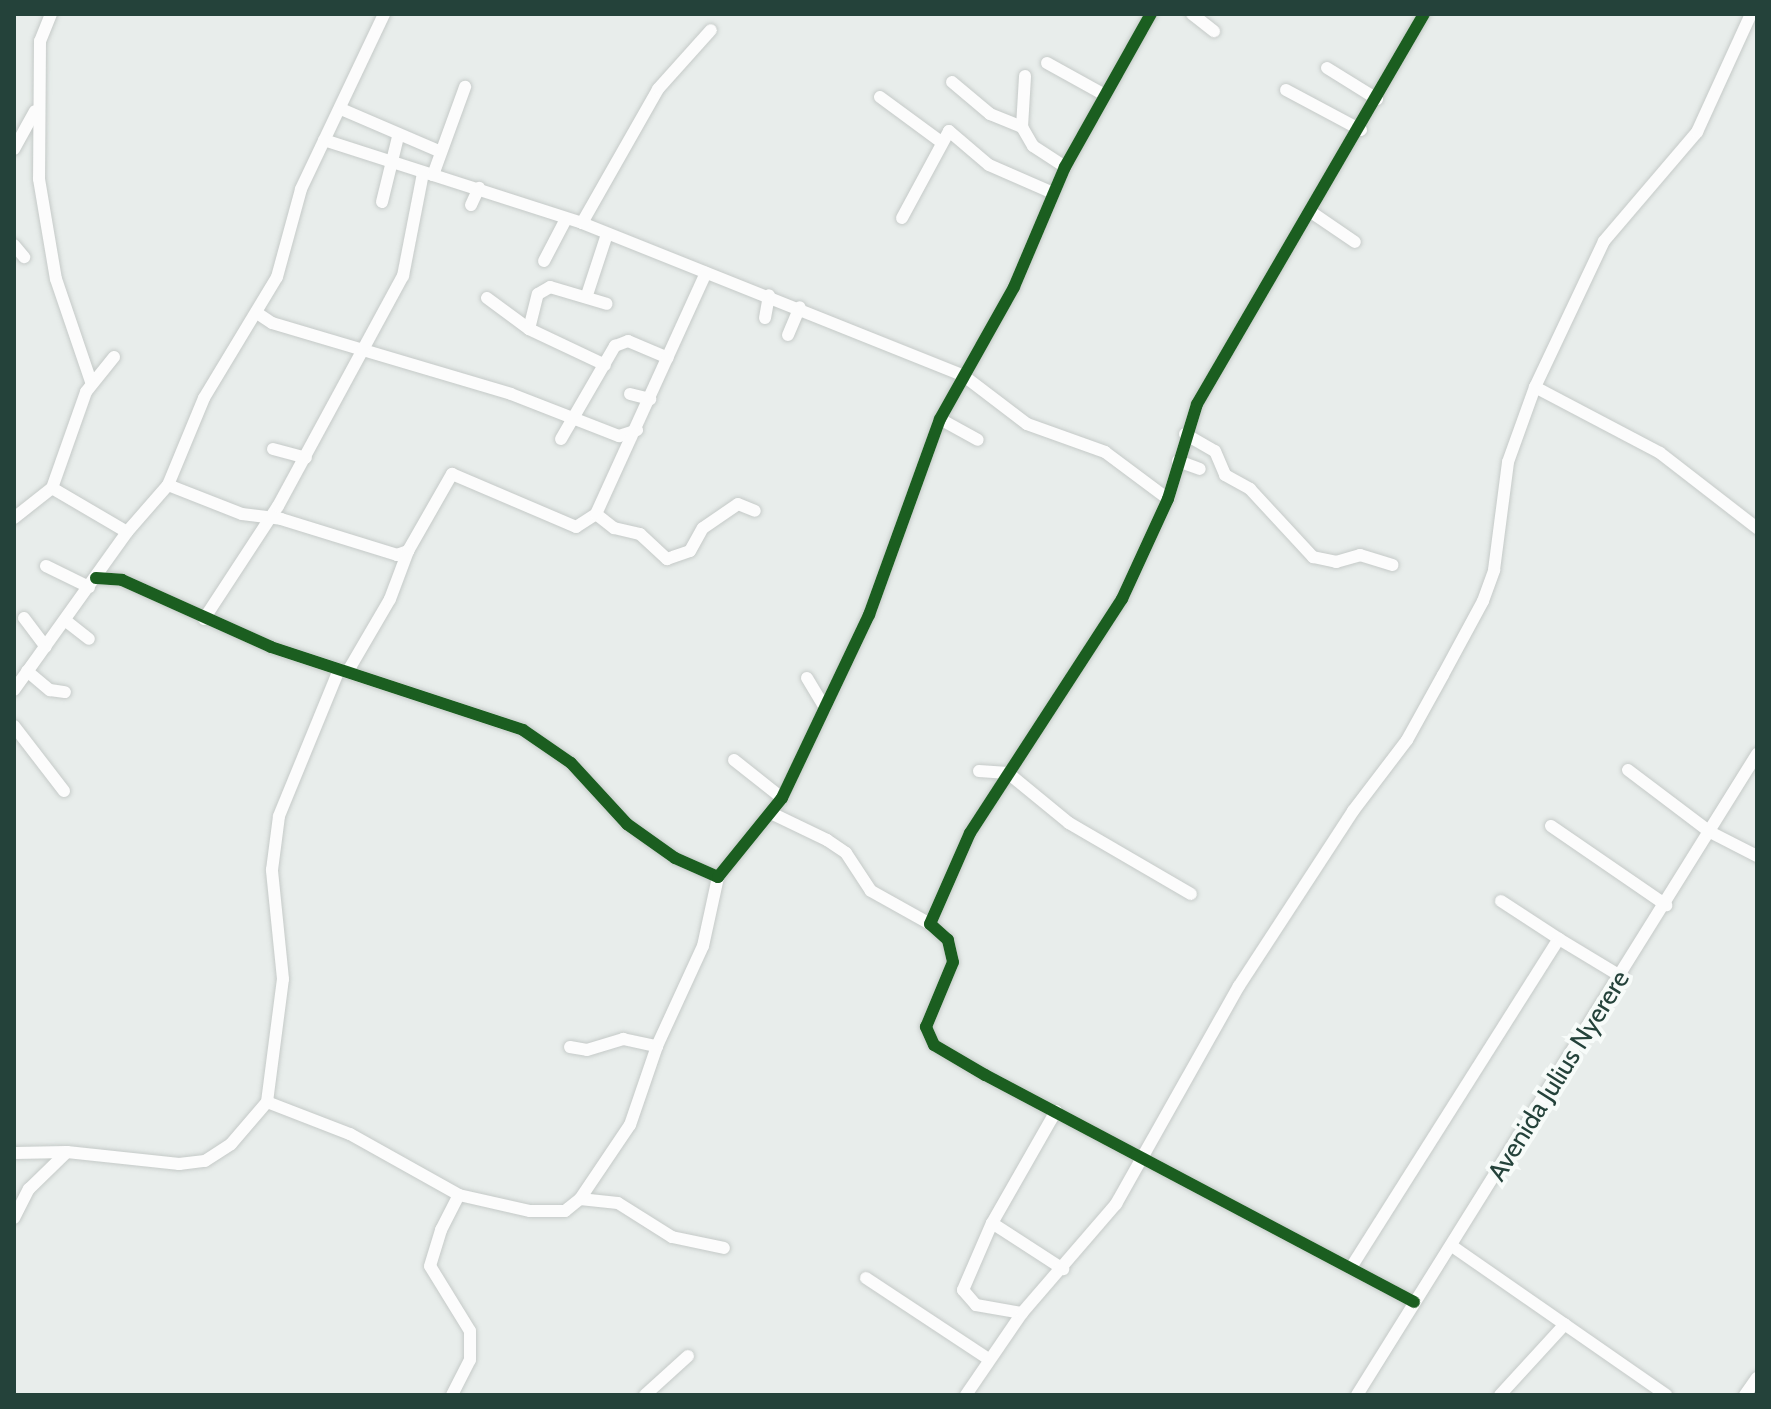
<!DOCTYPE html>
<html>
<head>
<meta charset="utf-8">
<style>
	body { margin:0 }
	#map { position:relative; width:1771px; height:1409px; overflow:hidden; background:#e8edeb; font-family:Cabin,sans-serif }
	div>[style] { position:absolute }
	.roads { filter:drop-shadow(0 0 2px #c5cac8) drop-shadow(0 0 2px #c5cac8) }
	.minor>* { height:12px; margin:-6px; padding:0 6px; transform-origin:6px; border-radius:6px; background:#fcfcfc }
	.cycleway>* { height:12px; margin:-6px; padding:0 6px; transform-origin:6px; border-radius:6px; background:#1b5e20 }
	span { translate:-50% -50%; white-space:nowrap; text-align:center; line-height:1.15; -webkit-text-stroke:8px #f7fbf9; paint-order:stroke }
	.street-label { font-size:26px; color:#24423a }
	.frame { position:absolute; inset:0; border:16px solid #24423a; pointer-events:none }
</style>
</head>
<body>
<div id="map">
	<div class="roads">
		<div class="minor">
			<i style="left:51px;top:14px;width:29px;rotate:112deg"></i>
			<i style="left:40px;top:41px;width:138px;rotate:90.4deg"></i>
			<i style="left:39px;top:179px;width:101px;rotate:80.4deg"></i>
			<i style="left:56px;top:279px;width:109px;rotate:71.2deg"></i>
			<i style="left:1192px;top:14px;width:28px;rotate:38deg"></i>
			<i style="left:1047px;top:63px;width:66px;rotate:28.9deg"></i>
			<i style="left:1327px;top:68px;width:59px;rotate:31.8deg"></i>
			<i style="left:952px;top:82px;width:50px;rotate:40.1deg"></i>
			<i style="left:990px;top:114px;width:35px;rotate:22deg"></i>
			<i style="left:1022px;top:127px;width:51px;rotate:-86.6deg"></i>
			<i style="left:1286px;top:90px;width:85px;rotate:28.1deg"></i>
			<i style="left:880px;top:97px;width:74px;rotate:36.3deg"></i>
			<i style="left:341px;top:109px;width:107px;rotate:23.2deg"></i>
			<i style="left:1022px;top:127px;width:22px;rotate:60deg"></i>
			<i style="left:1033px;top:146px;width:38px;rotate:33deg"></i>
			<i style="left:324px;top:140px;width:271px;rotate:17.8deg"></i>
			<i style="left:582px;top:223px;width:412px;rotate:21.8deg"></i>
			<i style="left:964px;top:376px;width:79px;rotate:37.3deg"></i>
			<i style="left:1027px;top:424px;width:83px;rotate:19.7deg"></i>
			<i style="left:1105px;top:452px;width:79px;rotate:36.7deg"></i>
			<i style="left:14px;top:149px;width:43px;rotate:-61.1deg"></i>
			<i style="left:433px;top:175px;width:94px;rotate:-70deg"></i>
			<i style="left:382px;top:202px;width:67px;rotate:-76.2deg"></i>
			<i style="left:471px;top:205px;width:19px;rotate:-65deg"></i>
			<i style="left:1311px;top:212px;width:53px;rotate:34.3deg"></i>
			<i style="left:902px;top:218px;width:99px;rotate:-61.6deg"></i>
			<i style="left:949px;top:131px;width:52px;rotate:40.4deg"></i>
			<i style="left:989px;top:165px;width:70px;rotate:23.6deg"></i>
			<i style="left:582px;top:223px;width:154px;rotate:-60.4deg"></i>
			<i style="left:658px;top:89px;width:79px;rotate:-48.1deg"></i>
			<i style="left:14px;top:245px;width:16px;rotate:50deg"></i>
			<i style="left:544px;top:261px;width:47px;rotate:-62.4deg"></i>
			<i style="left:587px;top:295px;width:64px;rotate:-71.8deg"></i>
			<i style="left:487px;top:298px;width:52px;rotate:36.4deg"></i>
			<i style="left:529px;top:329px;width:84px;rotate:25.3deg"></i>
			<i style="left:257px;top:313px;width:18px;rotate:34deg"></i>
			<i style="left:272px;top:323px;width:249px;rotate:16.5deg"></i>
			<i style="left:511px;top:394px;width:116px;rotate:21.3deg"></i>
			<i style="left:619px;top:436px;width:19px;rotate:-18deg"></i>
			<i style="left:765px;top:318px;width:23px;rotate:-80deg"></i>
			<i style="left:529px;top:329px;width:36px;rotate:-76deg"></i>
			<i style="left:538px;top:294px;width:14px;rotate:-30deg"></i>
			<i style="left:550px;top:287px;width:59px;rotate:16.6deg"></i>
			<i style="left:788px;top:335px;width:30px;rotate:-67deg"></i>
			<i style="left:114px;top:357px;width:45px;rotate:128.7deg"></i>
			<i style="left:86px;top:392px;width:102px;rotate:109.5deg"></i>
			<i style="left:52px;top:488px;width:87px;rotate:30.4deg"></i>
			<i style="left:1535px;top:387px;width:141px;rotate:27.8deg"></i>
			<i style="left:1660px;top:453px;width:123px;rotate:37.7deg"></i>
			<i style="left:630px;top:394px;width:21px;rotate:14deg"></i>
			<i style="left:940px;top:419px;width:43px;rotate:28.9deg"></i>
			<i style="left:1185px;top:434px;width:34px;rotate:30deg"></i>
			<i style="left:1215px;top:451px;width:26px;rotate:67deg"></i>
			<i style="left:1225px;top:475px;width:29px;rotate:29deg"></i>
			<i style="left:1250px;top:489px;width:93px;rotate:47.2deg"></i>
			<i style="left:1313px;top:557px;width:24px;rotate:12deg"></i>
			<i style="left:1336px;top:562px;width:25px;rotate:-16deg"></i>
			<i style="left:1360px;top:555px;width:34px;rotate:17deg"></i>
			<i style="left:561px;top:439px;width:108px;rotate:-59.9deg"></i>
			<i style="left:615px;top:346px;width:14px;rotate:-21deg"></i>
			<i style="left:628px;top:341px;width:43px;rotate:23deg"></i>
			<i style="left:273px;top:449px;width:34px;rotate:15deg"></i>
			<i style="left:1178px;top:461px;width:23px;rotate:20deg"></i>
			<i style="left:168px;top:485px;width:79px;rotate:21.4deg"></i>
			<i style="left:242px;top:514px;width:39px;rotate:7deg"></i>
			<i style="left:281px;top:519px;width:121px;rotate:17.2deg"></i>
			<i style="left:397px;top:555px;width:12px;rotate:-20deg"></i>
			<i style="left:408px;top:551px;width:89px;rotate:-60.3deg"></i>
			<i style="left:452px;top:474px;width:135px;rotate:23.1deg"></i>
			<i style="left:576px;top:527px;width:24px;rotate:-33deg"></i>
			<i style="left:596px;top:514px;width:23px;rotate:38deg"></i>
			<i style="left:614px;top:528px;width:27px;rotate:13deg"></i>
			<i style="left:640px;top:534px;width:37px;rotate:43deg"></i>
			<i style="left:667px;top:559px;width:24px;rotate:-19deg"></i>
			<i style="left:690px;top:551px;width:26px;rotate:-61deg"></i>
			<i style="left:703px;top:528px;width:42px;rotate:-34.4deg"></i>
			<i style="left:738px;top:504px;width:18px;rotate:22deg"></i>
			<i style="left:596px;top:514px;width:265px;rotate:-65.5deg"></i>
			<i style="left:14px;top:518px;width:48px;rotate:-38.3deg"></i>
			<i style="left:46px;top:566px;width:48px;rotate:26deg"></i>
			<i style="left:96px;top:578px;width:26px;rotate:4deg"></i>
			<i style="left:122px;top:580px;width:163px;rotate:24.2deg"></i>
			<i style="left:271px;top:647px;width:265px;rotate:18.2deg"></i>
			<i style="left:523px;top:730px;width:58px;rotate:34.5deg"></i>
			<i style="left:571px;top:763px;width:83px;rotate:47.4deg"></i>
			<i style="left:627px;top:824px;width:59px;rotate:35.3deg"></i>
			<i style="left:675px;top:858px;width:47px;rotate:23.8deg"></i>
			<i style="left:718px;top:877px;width:102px;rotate:-51deg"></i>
			<i style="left:782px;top:798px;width:203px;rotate:-64.6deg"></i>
			<i style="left:869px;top:615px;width:208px;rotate:-70.1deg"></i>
			<i style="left:940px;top:419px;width:151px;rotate:-60.7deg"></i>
			<i style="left:1014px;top:287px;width:130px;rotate:-67deg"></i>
			<i style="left:1065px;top:167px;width:176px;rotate:-60.7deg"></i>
			<i style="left:24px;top:618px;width:36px;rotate:53deg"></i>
			<i style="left:204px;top:619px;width:135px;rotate:-56.8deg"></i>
			<i style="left:278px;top:506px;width:262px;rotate:-61.5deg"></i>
			<i style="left:403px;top:276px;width:105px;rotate:-79deg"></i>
			<i style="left:66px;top:621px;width:29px;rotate:38deg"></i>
			<i style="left:27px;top:671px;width:30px;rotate:40deg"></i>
			<i style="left:50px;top:690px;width:15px;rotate:8deg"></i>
			<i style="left:348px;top:671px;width:83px;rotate:-59.7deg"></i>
			<i style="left:390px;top:599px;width:51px;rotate:-69.4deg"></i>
			<i style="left:807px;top:678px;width:35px;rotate:59deg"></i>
			<i style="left:14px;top:690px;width:194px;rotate:-54.4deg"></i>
			<i style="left:127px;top:532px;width:62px;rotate:-48.9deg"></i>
			<i style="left:168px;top:485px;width:94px;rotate:-67.5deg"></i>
			<i style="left:204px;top:398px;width:141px;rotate:-58.9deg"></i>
			<i style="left:277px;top:277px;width:91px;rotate:-74.7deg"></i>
			<i style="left:301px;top:189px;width:194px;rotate:-64.6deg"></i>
			<i style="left:14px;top:726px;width:82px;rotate:52.4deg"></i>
			<i style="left:734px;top:760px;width:61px;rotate:38.4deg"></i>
			<i style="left:1628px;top:770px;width:103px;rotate:37.1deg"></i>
			<i style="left:1710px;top:832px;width:53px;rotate:27.1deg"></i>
			<i style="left:979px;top:771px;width:29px;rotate:4deg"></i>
			<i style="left:1008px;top:773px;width:79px;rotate:39.3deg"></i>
			<i style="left:1069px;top:823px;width:141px;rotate:30.2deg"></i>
			<i style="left:773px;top:814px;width:60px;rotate:25.7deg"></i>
			<i style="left:827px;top:840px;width:23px;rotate:34deg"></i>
			<i style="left:846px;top:853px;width:45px;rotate:56.7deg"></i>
			<i style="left:871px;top:891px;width:68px;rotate:29.2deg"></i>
			<i style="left:1551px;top:826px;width:140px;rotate:34.5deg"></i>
			<i style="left:1501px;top:901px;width:69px;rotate:33.2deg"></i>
			<i style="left:570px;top:1047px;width:17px;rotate:10deg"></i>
			<i style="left:587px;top:1050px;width:38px;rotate:-17deg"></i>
			<i style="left:623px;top:1039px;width:35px;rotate:12deg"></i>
			<i style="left:267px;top:1102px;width:124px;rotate:-82.6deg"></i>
			<i style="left:283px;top:979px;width:110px;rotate:-95.8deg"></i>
			<i style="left:272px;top:870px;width:54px;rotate:-82.6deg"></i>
			<i style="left:279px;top:816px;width:158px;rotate:-67.7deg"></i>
			<i style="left:1056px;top:1111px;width:129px;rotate:119.7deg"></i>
			<i style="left:992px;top:1223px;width:85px;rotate:32.9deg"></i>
			<i style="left:14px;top:1153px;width:53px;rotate:-1.1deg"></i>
			<i style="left:580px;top:1199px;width:38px;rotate:6deg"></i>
			<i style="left:618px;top:1203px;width:64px;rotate:32.2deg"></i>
			<i style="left:672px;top:1237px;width:53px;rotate:11.9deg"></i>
			<i style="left:14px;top:1218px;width:33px;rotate:-63deg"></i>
			<i style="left:29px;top:1189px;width:53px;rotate:-44.2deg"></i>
			<i style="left:67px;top:1152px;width:113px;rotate:6.1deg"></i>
			<i style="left:179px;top:1164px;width:26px;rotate:-7deg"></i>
			<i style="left:205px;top:1161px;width:31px;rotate:-33deg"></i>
			<i style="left:231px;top:1144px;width:55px;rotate:-49.4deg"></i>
			<i style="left:267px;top:1102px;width:89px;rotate:21.1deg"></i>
			<i style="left:350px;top:1134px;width:125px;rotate:29.2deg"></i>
			<i style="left:459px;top:1195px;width:73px;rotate:12.7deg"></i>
			<i style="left:530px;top:1211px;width:35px"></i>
			<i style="left:565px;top:1211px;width:19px;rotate:-39deg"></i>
			<i style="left:580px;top:1199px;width:89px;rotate:-56deg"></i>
			<i style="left:630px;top:1125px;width:83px;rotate:-71.1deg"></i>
			<i style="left:657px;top:1046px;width:110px;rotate:-65.3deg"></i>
			<i style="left:703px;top:946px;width:71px;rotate:-77.7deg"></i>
			<i style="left:992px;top:1223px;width:73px;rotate:113.4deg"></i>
			<i style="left:963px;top:1290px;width:20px;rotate:49deg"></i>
			<i style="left:976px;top:1305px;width:47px;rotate:9.9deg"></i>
			<i style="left:1452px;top:1246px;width:261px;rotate:34.8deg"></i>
			<i style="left:1352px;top:1266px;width:387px;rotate:-57.7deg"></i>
			<i style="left:1559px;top:939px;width:74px;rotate:31.1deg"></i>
			<i style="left:866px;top:1278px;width:145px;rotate:33.5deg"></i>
			<i style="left:1414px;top:1302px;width:485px;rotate:-152.1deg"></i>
			<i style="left:985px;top:1075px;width:59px;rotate:-149.5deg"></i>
			<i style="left:934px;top:1045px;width:20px;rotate:-114deg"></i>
			<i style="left:926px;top:1027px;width:70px;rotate:-67.4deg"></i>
			<i style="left:953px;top:962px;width:23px;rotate:-103deg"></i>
			<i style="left:948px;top:940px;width:24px;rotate:-138deg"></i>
			<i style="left:930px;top:924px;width:99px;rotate:-66.3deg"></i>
			<i style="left:970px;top:833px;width:279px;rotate:-57deg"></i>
			<i style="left:1122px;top:599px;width:110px;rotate:-65.3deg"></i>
			<i style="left:1168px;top:499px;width:99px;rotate:-73deg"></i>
			<i style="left:1197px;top:404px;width:451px;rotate:-59.8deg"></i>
			<i style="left:452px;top:1395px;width:39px;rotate:-63deg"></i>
			<i style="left:470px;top:1360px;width:29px;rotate:-90deg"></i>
			<i style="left:470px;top:1331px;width:76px;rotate:-121.6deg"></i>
			<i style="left:430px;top:1266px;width:38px;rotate:-73deg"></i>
			<i style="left:441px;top:1230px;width:39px;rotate:-63deg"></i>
			<i style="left:645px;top:1395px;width:58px;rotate:-42.2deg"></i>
			<i style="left:966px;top:1395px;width:99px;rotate:-55.7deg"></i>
			<i style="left:1022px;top:1313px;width:144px;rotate:-49.2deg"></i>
			<i style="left:1116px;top:1204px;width:250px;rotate:-60.6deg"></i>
			<i style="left:1239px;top:986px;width:209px;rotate:-56.9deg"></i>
			<i style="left:1353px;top:811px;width:89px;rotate:-52.7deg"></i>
			<i style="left:1407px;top:740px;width:74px;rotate:-61deg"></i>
			<i style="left:1443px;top:675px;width:84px;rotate:-61.6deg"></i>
			<i style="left:1483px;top:601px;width:33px;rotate:-70deg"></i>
			<i style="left:1494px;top:570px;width:109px;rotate:-82.6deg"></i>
			<i style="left:1508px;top:462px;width:80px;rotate:-70.2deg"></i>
			<i style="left:1535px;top:387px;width:161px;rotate:-64.7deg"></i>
			<i style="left:1604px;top:241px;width:143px;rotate:-49.5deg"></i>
			<i style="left:1697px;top:132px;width:130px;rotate:-65.4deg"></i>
			<i style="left:1357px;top:1395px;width:756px;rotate:-58.03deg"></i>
			<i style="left:1500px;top:1395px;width:96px;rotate:-47.5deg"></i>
			<i style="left:1745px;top:1395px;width:21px;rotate:-55deg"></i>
		</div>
	</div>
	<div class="cycleway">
		<i style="left:96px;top:578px;width:26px;rotate:4deg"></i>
		<i style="left:122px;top:580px;width:163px;rotate:24.2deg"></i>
		<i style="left:271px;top:647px;width:265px;rotate:18.2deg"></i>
		<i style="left:523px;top:730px;width:58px;rotate:34.5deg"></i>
		<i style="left:571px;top:763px;width:83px;rotate:47.4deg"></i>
		<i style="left:627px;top:824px;width:59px;rotate:35.3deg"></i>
		<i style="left:675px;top:858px;width:47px;rotate:23.8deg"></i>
		<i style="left:718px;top:877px;width:102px;rotate:-51deg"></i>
		<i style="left:782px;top:798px;width:203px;rotate:-64.6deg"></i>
		<i style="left:869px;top:615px;width:208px;rotate:-70.1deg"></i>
		<i style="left:940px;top:419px;width:151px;rotate:-60.7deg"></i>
		<i style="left:1014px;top:287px;width:130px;rotate:-67deg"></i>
		<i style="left:1065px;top:167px;width:176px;rotate:-60.7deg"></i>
		<i style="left:1414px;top:1302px;width:485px;rotate:-152.1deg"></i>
		<i style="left:985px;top:1075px;width:59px;rotate:-149.5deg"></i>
		<i style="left:934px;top:1045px;width:20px;rotate:-114deg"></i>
		<i style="left:926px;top:1027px;width:70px;rotate:-67.4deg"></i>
		<i style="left:953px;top:962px;width:23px;rotate:-103deg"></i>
		<i style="left:948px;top:940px;width:24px;rotate:-138deg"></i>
		<i style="left:930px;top:924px;width:99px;rotate:-66.3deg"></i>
		<i style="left:970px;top:833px;width:279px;rotate:-57deg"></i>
		<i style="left:1122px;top:599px;width:110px;rotate:-65.3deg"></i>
		<i style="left:1168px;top:499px;width:99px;rotate:-73deg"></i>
		<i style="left:1197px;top:404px;width:451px;rotate:-59.8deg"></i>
	</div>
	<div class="street-label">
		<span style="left:1559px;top:1076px;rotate:-58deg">Avenida Julius Nyerere</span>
	</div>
	<div class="frame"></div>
</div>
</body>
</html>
